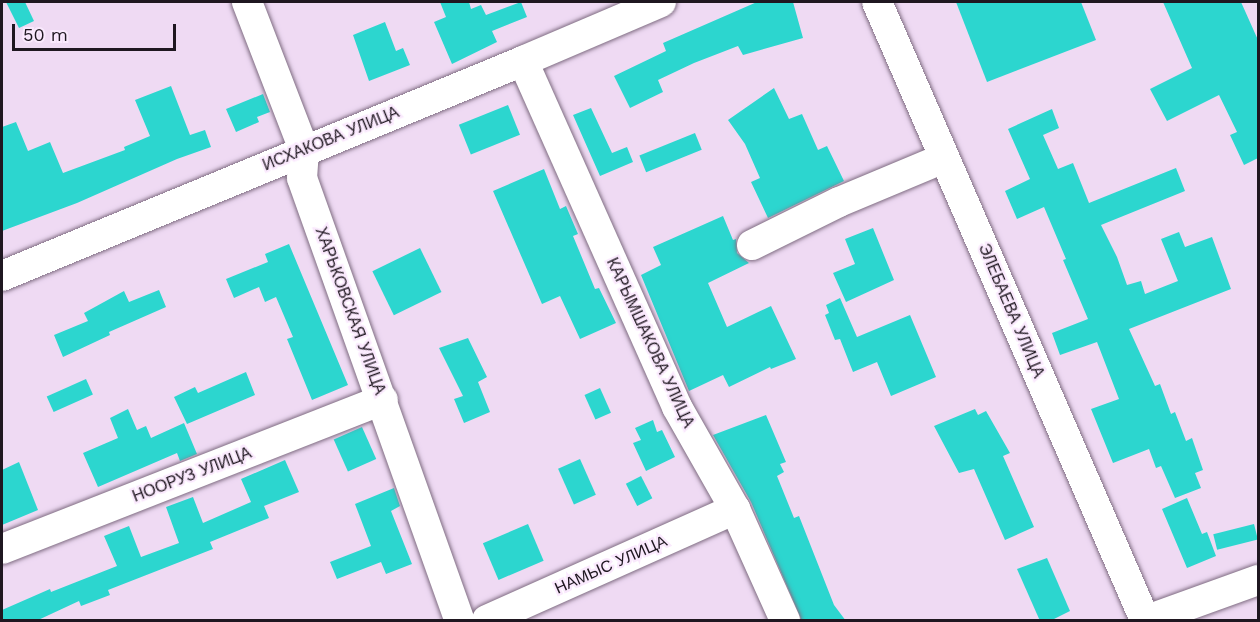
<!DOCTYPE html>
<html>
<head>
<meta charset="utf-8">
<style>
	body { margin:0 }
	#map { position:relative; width:1260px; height:622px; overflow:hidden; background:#efdaf3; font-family:"Work Sans",sans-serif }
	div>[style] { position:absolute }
	.building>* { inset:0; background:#2cd6cf; transform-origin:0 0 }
	.roads { filter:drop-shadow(0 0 2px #7f6c82) drop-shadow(0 0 2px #7f6c82) }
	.minor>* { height:30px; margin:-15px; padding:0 15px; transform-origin:15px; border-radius:15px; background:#fff }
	span { translate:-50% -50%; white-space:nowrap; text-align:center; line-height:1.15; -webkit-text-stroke:4.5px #fae9fd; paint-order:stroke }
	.street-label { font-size:16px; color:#1f1720 }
	.frame { position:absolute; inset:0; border:3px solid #1f1720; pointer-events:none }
	.scale { position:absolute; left:12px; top:24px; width:164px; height:27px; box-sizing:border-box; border:3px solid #1f1720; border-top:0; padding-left:8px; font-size:18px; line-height:21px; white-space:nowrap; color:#1f1720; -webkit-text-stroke:4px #fae9fd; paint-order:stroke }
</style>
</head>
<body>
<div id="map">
	<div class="building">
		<i style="clip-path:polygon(6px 2px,25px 2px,34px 21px,19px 28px)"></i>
		<i style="clip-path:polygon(440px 2px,469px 2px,471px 9px,481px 5px,486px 15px,521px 2px,527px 17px,492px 31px,497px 42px,452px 64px,434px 22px,446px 17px)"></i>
		<i style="clip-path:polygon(757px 2px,793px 2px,803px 38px,743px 55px,738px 46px,694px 63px,658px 80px,663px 92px,630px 108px,614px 76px,666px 51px,663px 43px)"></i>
		<i style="clip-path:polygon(956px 2px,1081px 2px,1096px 40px,987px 82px)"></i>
		<i style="clip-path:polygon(1163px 2px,1241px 2px,1258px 40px,1258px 158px,1244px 165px,1230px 135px,1237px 132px,1219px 95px,1167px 121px,1150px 89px,1192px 68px)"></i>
		<i style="clip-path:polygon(385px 22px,396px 51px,403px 48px,410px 65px,369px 81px,353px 35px)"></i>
		<i style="clip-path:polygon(171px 86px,190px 135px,205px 130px,211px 147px,177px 159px,77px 203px,2px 231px,2px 127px,16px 122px,28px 151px,50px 142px,63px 173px,125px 150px,124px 147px,150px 136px,135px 100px)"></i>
		<i style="clip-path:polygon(774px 88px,789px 119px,802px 114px,818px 150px,827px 146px,844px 181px,768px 218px,751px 182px,760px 178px,745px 144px,728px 120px)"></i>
		<i style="clip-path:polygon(263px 94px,270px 112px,257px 117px,259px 122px,236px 132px,226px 109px)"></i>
		<i style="left:508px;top:105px;width:32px;height:53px;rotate:68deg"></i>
		<i style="clip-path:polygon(591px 108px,612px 153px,627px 147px,633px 162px,600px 176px,573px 115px)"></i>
		<i style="clip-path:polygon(1052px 109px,1059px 128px,1043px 135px,1058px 169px,1073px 163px,1089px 203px,1176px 168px,1185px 191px,1101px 225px,1117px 257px,1127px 285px,1141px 281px,1145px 294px,1178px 281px,1161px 239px,1179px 232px,1185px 247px,1212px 237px,1231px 289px,1129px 329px,1155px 386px,1160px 384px,1171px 414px,1175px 412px,1186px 441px,1192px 438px,1203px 470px,1195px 473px,1201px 488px,1175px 498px,1161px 466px,1156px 468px,1149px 449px,1113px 463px,1091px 409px,1119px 399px,1097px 342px,1060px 355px,1052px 333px,1088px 319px,1063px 260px,1066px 259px,1044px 207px,1017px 219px,1005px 191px,1030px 179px,1008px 129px)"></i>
		<i style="left:695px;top:133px;width:18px;height:60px;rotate:68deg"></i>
		<i style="clip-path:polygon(544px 169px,560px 209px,566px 206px,578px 234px,573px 236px,595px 289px,599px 288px,616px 323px,580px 339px,560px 296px,542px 304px,493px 191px)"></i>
		<i style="clip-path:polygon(723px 216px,733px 240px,736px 239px,737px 253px,749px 263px,708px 283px,727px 327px,771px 306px,796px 359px,771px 369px,770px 367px,729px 387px,723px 375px,689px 391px,641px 275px,661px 265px,653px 247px)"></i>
		<i style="clip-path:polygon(873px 228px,894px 280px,846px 302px,833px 273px,855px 264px,845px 239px)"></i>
		<i style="clip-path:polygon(289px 244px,348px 385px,312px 400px,287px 339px,293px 337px,276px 297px,265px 302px,259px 287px,234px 298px,226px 279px,268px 262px,265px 254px)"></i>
		<i style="left:420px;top:248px;width:49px;height:53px;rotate:64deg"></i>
		<i style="clip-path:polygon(159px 290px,166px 307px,109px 332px,110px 335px,63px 357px,54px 335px,88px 321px,84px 313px,124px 291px,129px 302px)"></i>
		<i style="clip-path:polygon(840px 298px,857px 337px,910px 315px,936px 377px,891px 396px,877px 362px,853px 372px,840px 339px,835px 340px,825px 315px,829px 313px,826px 305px)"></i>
		<i style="clip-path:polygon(468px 338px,487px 377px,478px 382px,490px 412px,464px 423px,454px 399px,463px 396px,439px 348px)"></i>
		<i style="clip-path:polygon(246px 372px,255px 395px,187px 424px,174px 397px,195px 387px,198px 393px)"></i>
		<i style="left:86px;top:379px;width:17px;height:43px;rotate:66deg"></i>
		<i style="left:600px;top:388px;width:27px;height:17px;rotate:66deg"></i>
		<i style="clip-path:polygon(128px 409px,137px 430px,146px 426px,151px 438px,184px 423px,197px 454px,180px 461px,177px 453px,98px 487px,83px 453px,118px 438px,110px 418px)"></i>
		<i style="clip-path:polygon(975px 409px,978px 415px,986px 411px,1010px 453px,1003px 456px,1034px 527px,1005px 540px,974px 469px,959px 473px,934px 426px)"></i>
		<i style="clip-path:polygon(766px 415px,786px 462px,780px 464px,784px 472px,777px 476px,794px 518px,799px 516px,834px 605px,846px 621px,802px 621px,751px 502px,713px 435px)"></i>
		<i style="clip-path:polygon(653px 420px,657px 432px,662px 430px,675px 457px,646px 471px,633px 443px,641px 440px,635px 428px)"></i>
		<i style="left:362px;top:427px;width:35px;height:31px;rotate:66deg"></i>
		<i style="left:580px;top:459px;width:39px;height:24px;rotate:66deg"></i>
		<i style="clip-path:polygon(285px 460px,299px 492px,264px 506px,269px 518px,210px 542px,213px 549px,108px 590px,110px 595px,81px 606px,79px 601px,36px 621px,2px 621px,2px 610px,50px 589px,51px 592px,117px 566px,104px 536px,129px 526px,141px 557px,179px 543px,166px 507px,193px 497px,203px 523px,251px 502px,241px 479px)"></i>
		<i style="clip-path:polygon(19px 462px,38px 510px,2px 525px,2px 470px)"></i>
		<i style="left:641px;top:476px;width:25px;height:17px;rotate:63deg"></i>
		<i style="clip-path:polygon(394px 488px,400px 506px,391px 511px,412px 564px,386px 574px,381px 562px,337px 579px,330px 562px,371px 546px,355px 504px)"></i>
		<i style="clip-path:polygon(1187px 498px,1202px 534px,1207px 532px,1216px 556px,1187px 568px,1162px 509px)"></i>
		<i style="left:528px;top:524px;width:40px;height:49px;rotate:67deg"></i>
		<i style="left:1254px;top:524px;width:16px;height:42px;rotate:76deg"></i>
		<i style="clip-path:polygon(1047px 558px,1070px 611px,1050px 621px,1040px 621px,1017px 569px)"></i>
	</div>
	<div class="roads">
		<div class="minor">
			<i style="left:247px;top:2px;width:159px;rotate:68.9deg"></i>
			<i style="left:304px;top:150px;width:28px;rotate:94deg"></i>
			<i style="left:302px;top:178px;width:469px;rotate:70.4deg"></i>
			<i style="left:877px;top:2px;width:674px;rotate:66.56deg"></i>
			<i style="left:523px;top:61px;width:379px;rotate:66deg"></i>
			<i style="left:677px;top:407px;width:117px;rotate:60.4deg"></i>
			<i style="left:735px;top:509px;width:122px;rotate:65.8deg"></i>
			<i style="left:752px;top:245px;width:97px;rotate:-26.3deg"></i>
			<i style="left:839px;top:202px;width:114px;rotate:-22.7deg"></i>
			<i style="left:2px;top:276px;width:564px;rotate:-22.42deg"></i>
			<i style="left:523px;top:61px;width:150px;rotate:-23.1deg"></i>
			<i style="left:2px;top:549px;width:409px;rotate:-21.4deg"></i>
			<i style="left:487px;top:620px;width:272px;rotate:-24.1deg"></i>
			<i style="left:1147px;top:620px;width:118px;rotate:-19.8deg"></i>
		</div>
	</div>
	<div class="street-label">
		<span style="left:331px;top:139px;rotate:-22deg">ИСХАКОВА УЛИЦА</span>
		<span style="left:350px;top:311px;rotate:70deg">ХАРЬКОВСКАЯ УЛИЦА</span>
		<span style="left:1011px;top:311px;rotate:67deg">ЭЛЕБАЕВА УЛИЦА</span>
		<span style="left:650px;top:343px;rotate:65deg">КАРЫМШАКОВА УЛИЦА</span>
		<span style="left:192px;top:475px;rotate:-21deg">НООРУЗ УЛИЦА</span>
		<span style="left:611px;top:565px;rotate:-24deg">НАМЫС УЛИЦА</span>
	</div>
	<div class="frame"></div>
	<div class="scale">50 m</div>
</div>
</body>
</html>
